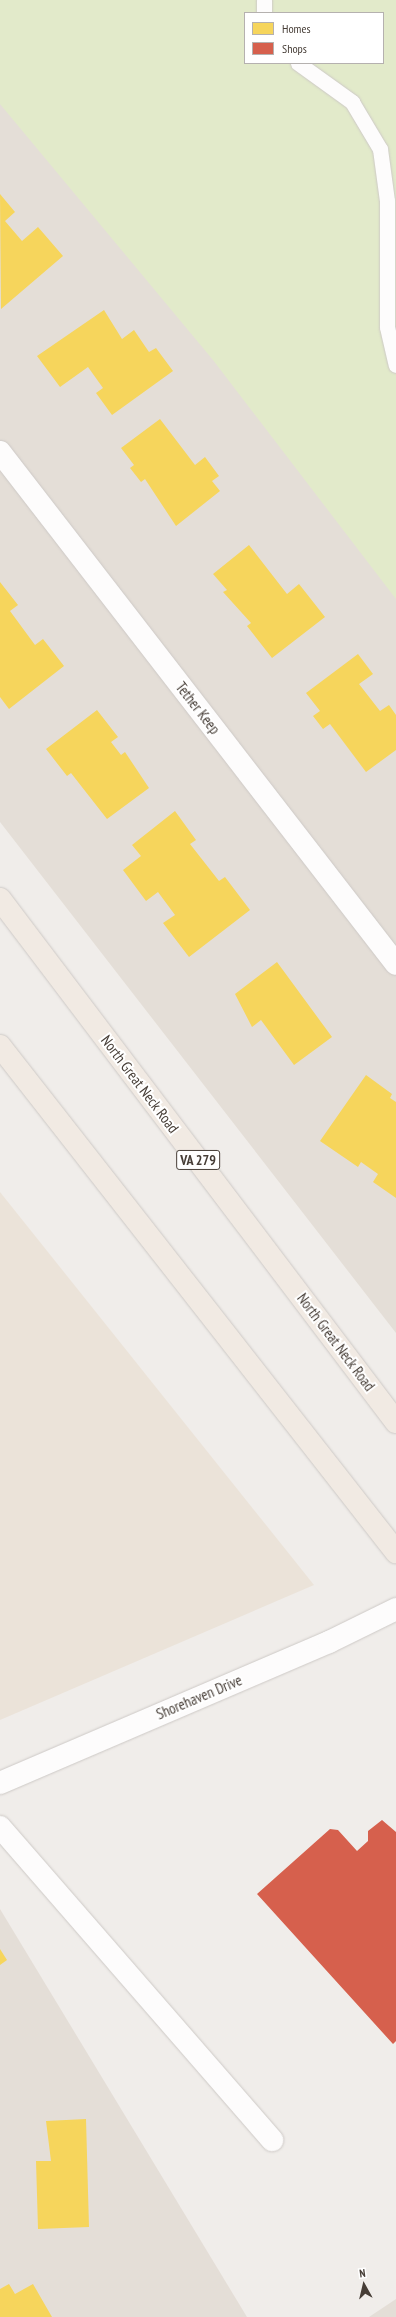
<!DOCTYPE html>
<html>
<head>
<meta charset="utf-8">
<style>
	body { margin:0 }
	#map { position:relative; width:396px; height:2317px; overflow:hidden; background:#f0edea; font-family:"PT Sans Narrow",sans-serif }
	div>[style] { position:absolute }
	.residential>* { inset:0; background:#e4ded7 }
	.education>* { inset:0; background:#ebe3d9 }
	.green>* { inset:0; background:#e2eaca }
	.homes>* { inset:0; background:#f6d55c }
	.shops>* { inset:0; background:#d6604d }
	.roads { filter:drop-shadow(0 0 1px #cdc9c6) drop-shadow(0 0 1px #cdc9c6) }
	.service>* { height:15px; margin:-7.5px; padding:0 7.5px; transform-origin:7.5px; border-radius:7.5px; background:#fdfcfc }
	.minor>* { height:22px; margin:-11px; padding:0 11px; transform-origin:11px; border-radius:11px; background:#fdfcfc }
	.primary>* { height:22px; margin:-11px; padding:0 11px; transform-origin:11px; border-radius:11px; background:#f1eae3 }
	span { translate:-50% -50%; white-space:nowrap; text-align:center; line-height:1.15; -webkit-text-stroke:4px #fff; paint-order:stroke }
	.shield-label span { padding:1px 3px; background:#fff; border:1px solid; border-radius:3px; -webkit-text-stroke-width:0 }
	.shield-label { font-size:14px; color:#463d36; font-weight:700 }
	.street-label { font-size:15px; color:#463d36 }
	.legend { position:absolute; left:244px; top:12px; width:140px; height:52px; box-sizing:border-box; background:#fff; border:1px solid #b5b1af; margin:0; padding:5px 7px; list-style:none; font-size:12px; color:#463d36 }
	.legend li { display:flex; align-items:center; gap:8px; height:20px }
	.legend b { width:20px; border:1px solid #b5b1af }
	.north { position:absolute; left:344px; top:2265px; width:40px; height:40px; -webkit-text-stroke:3px #fff; paint-order:stroke; rotate:352deg; font-size:11px; font-weight:700; line-height:16px; text-align:center; color:#463d36 }
	.north::after { content:''; display:block; margin:auto; width:14px; height:18px; background:#463d36; clip-path:polygon(50% 0,100% 100%,50% 72%,0 100%) }
</style>
</head>
<body>
<div id="map">
	<div class="residential">
		<i style="clip-path:polygon(evenodd,0 0,396px 0,396px 1333px,0 822px,0 0,245px 13px,383px 13px,383px 63px,245px 63px,245px 13px)"></i>
		<i style="clip-path:polygon(0 1909px,247px 2317px,0 2317px)"></i>
		<i style="clip-path:polygon(396px 2299px,396px 2317px,369px 2317px)"></i>
	</div>
	<div class="education">
		<i style="clip-path:polygon(0 1192px,314px 1585px,0 1720px)"></i>
	</div>
	<div class="green">
		<i style="clip-path:polygon(evenodd,0 0,396px 0,396px 599px,213px 360px,0 104px,0 0,245px 13px,383px 13px,383px 63px,245px 63px,245px 13px)"></i>
	</div>
	<div class="homes">
		<i style="clip-path:polygon(0 194px,15px 212px,5px 221px,22px 241px,38px 227px,63px 256px,1px 309px)"></i>
		<i style="clip-path:polygon(104px 310px,122px 339px,134px 330px,149px 352px,156px 348px,173px 371px,112px 415px,96px 393px,103px 388px,88px 367px,60px 387px,37px 356px)"></i>
		<i style="clip-path:polygon(160px 419px,195px 465px,205px 457px,219px 476px,212px 481px,220px 491px,176px 526px,145px 479px,141px 482px,130px 468px,134px 465px,121px 448px)"></i>
		<i style="clip-path:polygon(249px 545px,287px 594px,299px 584px,325px 617px,272px 658px,247px 626px,251px 623px,223px 592px,227px 590px,213px 574px)"></i>
		<i style="clip-path:polygon(0 582px,18px 605px,10px 611px,35px 645px,43px 639px,64px 666px,9px 709px,0 697px)"></i>
		<i style="clip-path:polygon(358px 654px,373px 674px,359px 684px,380px 711px,389px 705px,396px 715px,396px 750px,366px 772px,330px 724px,323px 729px,313px 716px,320px 711px,306px 693px)"></i>
		<i style="clip-path:polygon(97px 710px,118px 737px,111px 742px,121px 755px,125px 752px,149px 788px,107px 819px,71px 773px,67px 776px,46px 749px)"></i>
		<i style="clip-path:polygon(175px 811px,196px 840px,190px 844px,219px 881px,225px 877px,250px 910px,189px 957px,163px 923px,175px 915px,158px 892px,146px 901px,123px 870px,141px 856px,132px 845px)"></i>
		<i style="clip-path:polygon(277px 962px,332px 1037px,294px 1065px,261px 1020px,252px 1027px,235px 994px)"></i>
		<i style="clip-path:polygon(366px 1075px,392px 1094px,390px 1098px,396px 1102px,396px 1198px,373px 1182px,378px 1174px,361px 1162px,358px 1167px,320px 1141px)"></i>
		<i style="clip-path:polygon(0 1949px,7px 1960px,0 1965px)"></i>
		<i style="clip-path:polygon(86px 2119px,89px 2227px,38px 2229px,36px 2161px,51px 2161px,46px 2121px)"></i>
		<i style="clip-path:polygon(9px 2284px,15px 2294px,33px 2284px,52px 2317px,0 2317px,0 2289px)"></i>
	</div>
	<div class="shops">
		<i style="clip-path:polygon(382px 1820px,396px 1832px,396px 2041px,393px 2044px,257px 1894px,330px 1829px,338px 1830px,357px 1851px,368px 1841px,368px 1831px)"></i>
	</div>
	<div class="roads">
		<div class="service">
			<i style="left:264px;top:0;width:13px;rotate:90deg"></i>
			<i style="left:298px;top:63px;width:67px;rotate:35.8deg"></i>
			<i style="left:352px;top:102px;width:55px;rotate:59.2deg"></i>
			<i style="left:380px;top:149px;width:52px;rotate:82.3deg"></i>
			<i style="left:387px;top:201px;width:126px;rotate:90deg"></i>
			<i style="left:387px;top:327px;width:39px;rotate:77deg"></i>
		</div>
		<div class="minor">
			<i style="left:0;top:452px;width:647px;rotate:52.28deg"></i>
			<i style="left:0;top:1783px;width:358px;rotate:-23.2deg"></i>
			<i style="left:329px;top:1642px;width:75px;rotate:-26.2deg"></i>
			<i style="left:0;top:1827px;width:415px;rotate:49deg"></i>
		</div>
		<div class="primary">
			<i style="left:0;top:899px;width:656px;rotate:52.87deg"></i>
			<i style="left:0;top:1046px;width:643px;rotate:51.95deg"></i>
		</div>
	</div>
	<div class="shield-label">
		<span style="left:198px;top:1160px">VA 279</span>
	</div>
	<div class="street-label">
		<span style="left:198px;top:708px;rotate:52deg">Tether Keep</span>
		<span style="left:140px;top:1084px;rotate:53deg">North Great Neck Road</span>
		<span style="left:336px;top:1342px;rotate:53deg">North Great Neck Road</span>
		<span style="left:199px;top:1697px;rotate:-23deg">Shorehaven Drive</span>
	</div>
	<ul class="legend">
	<li><b style="height:11px;background:#f6d55c"></b>Homes</li>
	<li><b style="height:11px;background:#d6604d"></b>Shops</li>
	</ul>
	<div class="north">N</div>
</div>
</body>
</html>
